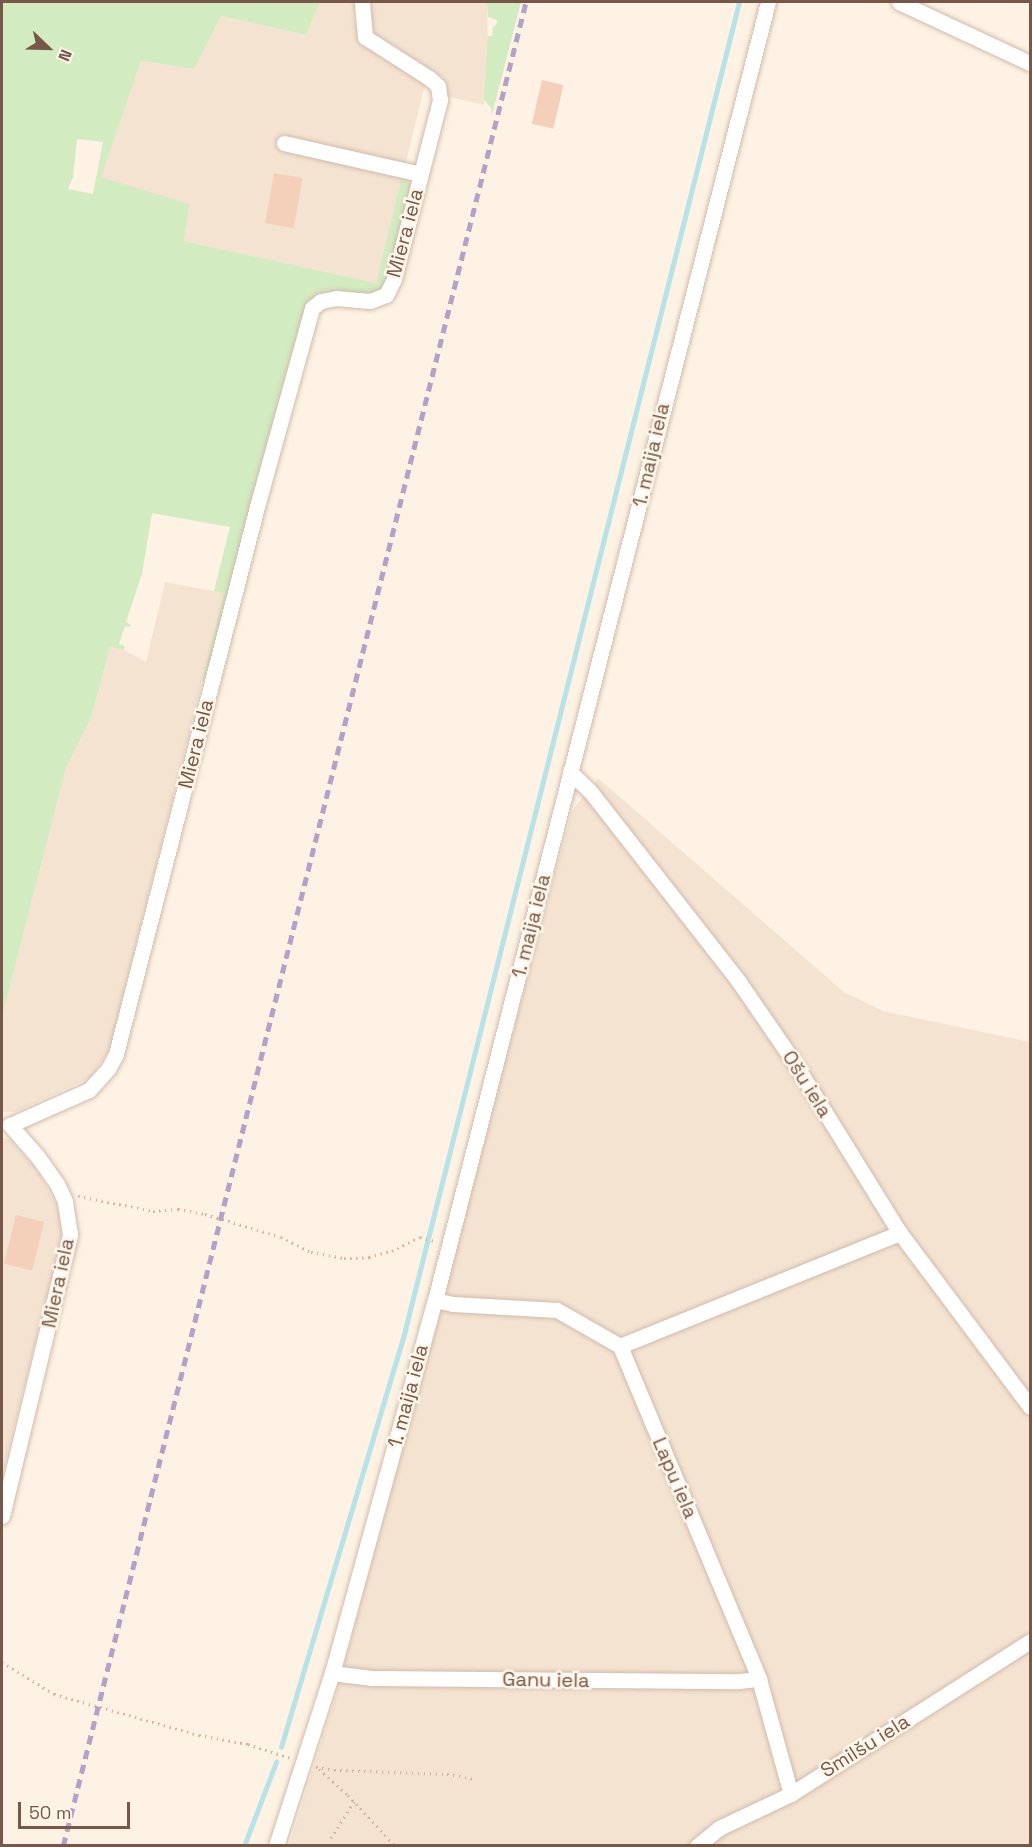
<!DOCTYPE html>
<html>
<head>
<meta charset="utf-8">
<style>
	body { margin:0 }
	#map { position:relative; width:1032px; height:1847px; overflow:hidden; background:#fdf2e3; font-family:"Space Grotesk",sans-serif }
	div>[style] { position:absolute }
	.residential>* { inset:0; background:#f5e3d1 }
	.green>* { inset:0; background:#d3ebc1 }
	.stream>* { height:4.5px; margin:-2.25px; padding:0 2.25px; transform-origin:2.25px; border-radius:2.25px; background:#b7e2e8 }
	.building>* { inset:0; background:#f4cfb9; transform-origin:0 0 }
	.path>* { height:3px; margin-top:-1.5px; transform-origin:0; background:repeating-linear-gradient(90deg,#d9b29c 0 1.5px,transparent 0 6px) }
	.roads { filter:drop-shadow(0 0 2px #d1bbac) drop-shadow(0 0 2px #d1bbac) }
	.minor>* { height:15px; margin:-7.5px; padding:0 7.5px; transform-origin:7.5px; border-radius:7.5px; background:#fff }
	.rail>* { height:4.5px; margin-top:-2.25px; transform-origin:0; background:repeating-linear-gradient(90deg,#b4a1c7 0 9px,transparent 0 15px) }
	span { translate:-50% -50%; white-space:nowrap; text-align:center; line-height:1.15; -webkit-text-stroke:5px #fff6ea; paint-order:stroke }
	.street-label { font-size:20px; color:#765748 }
	.frame { position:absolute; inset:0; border:3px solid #765748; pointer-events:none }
	.north { position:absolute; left:18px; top:18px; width:60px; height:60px; -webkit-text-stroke:4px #fff6ea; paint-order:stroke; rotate:113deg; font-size:16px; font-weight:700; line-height:24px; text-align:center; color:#765748 }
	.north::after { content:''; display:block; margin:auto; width:21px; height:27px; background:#765748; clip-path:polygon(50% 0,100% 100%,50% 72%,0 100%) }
	.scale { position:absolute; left:18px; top:1802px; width:112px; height:27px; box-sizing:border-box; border:3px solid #765748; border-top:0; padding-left:8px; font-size:18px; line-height:21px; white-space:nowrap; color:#765748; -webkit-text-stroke:4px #fff6ea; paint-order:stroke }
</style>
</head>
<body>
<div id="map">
	<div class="residential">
		<i style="clip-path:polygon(320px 2px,356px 2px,353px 16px,360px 40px,426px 81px,376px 283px,184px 241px,100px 178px,141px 61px,194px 69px,221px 16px,306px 35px)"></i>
		<i style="clip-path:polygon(371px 2px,487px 2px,488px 44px,484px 105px,446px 96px,443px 77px,380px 39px,372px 31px,368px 18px)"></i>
		<i style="clip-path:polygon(165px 582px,224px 593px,110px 1048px,92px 1076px,85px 1080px,15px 1112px,2px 1112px,2px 1017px,66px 768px,91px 718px,110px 647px,124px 650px,146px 662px)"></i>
		<i style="clip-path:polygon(598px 778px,844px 992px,883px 1011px,1030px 1042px,1030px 1845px,289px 1846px,337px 1692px,572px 811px)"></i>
		<i style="clip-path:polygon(2px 1138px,9px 1139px,35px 1167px,56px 1203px,63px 1233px,2px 1475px)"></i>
	</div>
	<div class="green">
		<i style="clip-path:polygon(evenodd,2px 2px,320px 2px,306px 35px,221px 16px,194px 69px,141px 61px,101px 177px,189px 204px,184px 241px,376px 283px,402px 176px,410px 183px,412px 190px,390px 274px,381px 290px,374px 294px,324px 294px,204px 681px,202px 681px,224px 593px,214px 591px,230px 527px,152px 513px,142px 574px,126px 622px,131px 625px,130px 627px,125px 626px,119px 644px,125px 646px,124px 650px,110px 647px,91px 718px,66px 768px,2px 1017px,2px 2px,77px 139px,103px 142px,93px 194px,68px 189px,73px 177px,77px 139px)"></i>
		<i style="clip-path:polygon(487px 2px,521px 2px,492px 115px,491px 108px,484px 100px,488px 36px,492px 36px,493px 27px,497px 24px,497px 20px,488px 17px)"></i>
	</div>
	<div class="stream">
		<i style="left:281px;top:1747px;width:435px;rotate:-73.4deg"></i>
		<i style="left:405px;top:1330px;width:1369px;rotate:-75.88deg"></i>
		<i style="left:244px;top:1846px;width:90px;rotate:-69.1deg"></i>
	</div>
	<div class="building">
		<i style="left:542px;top:80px;width:22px;height:45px;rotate:13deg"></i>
		<i style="left:274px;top:173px;width:29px;height:51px;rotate:10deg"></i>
		<i style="left:16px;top:1215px;width:29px;height:50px;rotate:14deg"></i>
	</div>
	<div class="path">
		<i style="left:78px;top:1196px;width:76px;rotate:11.3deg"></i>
		<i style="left:153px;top:1211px;width:25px;rotate:-5deg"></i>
		<i style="left:178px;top:1209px;width:27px;rotate:10deg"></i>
		<i style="left:205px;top:1214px;width:79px;rotate:16.8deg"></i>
		<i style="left:281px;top:1237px;width:34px;rotate:27deg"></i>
		<i style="left:311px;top:1252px;width:34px;rotate:10deg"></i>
		<i style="left:344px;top:1258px;width:25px;rotate:-2deg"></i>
		<i style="left:369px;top:1257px;width:24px;rotate:-15deg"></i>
		<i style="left:392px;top:1251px;width:31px;rotate:-27deg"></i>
		<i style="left:420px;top:1237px;width:16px;rotate:15deg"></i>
		<i style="left:2px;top:1662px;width:61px;rotate:31.6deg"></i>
		<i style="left:54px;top:1694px;width:151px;rotate:15.8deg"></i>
		<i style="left:199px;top:1735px;width:50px;rotate:10.4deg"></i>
		<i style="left:248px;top:1744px;width:44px;rotate:18.4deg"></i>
		<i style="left:316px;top:1767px;width:18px;rotate:9deg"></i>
		<i style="left:334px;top:1770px;width:113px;rotate:2deg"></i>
		<i style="left:447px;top:1774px;width:29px;rotate:10deg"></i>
		<i style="left:319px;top:1769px;width:39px;rotate:42deg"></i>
		<i style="left:348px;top:1795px;width:69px;rotate:47.3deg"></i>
		<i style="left:331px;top:1838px;width:43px;rotate:-57.4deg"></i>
	</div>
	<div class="roads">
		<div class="minor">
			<i style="left:899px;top:2px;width:145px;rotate:25deg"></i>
			<i style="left:284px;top:143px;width:140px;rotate:12.8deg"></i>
			<i style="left:570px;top:772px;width:28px;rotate:44deg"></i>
			<i style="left:590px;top:791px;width:242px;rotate:52deg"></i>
			<i style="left:739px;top:982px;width:93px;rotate:55.5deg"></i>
			<i style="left:792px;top:1059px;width:205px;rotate:58.2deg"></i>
			<i style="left:900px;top:1233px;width:217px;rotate:53.2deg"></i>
			<i style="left:435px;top:1300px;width:18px;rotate:13deg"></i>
			<i style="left:453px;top:1304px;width:104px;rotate:3.3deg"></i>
			<i style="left:557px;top:1310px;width:73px;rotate:29.7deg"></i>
			<i style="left:620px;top:1346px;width:361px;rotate:67.3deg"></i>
			<i style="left:759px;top:1679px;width:119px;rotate:74.5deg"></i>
			<i style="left:620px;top:1346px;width:302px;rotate:-22deg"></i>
			<i style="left:2px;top:1516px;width:290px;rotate:-76.4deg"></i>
			<i style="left:70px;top:1234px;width:33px;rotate:-99deg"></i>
			<i style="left:65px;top:1201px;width:19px;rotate:-115deg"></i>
			<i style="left:57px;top:1184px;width:33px;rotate:-125deg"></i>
			<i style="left:38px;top:1157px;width:43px;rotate:-131.2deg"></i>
			<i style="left:10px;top:1125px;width:86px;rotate:-23.9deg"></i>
			<i style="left:89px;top:1090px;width:28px;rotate:-48deg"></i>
			<i style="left:108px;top:1069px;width:17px;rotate:-62deg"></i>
			<i style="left:116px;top:1054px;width:569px;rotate:-75.55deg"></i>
			<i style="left:258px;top:503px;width:202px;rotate:-74.5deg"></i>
			<i style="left:312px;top:308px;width:11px;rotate:-38deg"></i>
			<i style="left:321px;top:301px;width:15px;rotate:-11deg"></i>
			<i style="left:336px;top:298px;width:34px;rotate:5deg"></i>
			<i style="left:370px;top:301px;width:17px;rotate:-21deg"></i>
			<i style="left:386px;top:295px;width:18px;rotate:-63deg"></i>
			<i style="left:394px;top:279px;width:185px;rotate:-75.6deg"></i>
			<i style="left:440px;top:100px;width:14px;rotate:-98deg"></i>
			<i style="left:438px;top:86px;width:12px;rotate:-138deg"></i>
			<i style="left:429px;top:78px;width:76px;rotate:-147.4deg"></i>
			<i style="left:365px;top:37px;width:35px;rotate:-95deg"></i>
			<i style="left:332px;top:1673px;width:40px;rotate:7.1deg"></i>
			<i style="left:372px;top:1678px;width:367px;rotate:0.5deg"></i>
			<i style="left:739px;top:1681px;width:20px;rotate:-6deg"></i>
			<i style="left:276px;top:1846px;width:182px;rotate:-72.1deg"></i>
			<i style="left:332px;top:1673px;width:387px;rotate:-74.6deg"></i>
			<i style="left:435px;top:1300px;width:1340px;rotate:-75.61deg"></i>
			<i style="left:697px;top:1846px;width:28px;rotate:-39deg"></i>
			<i style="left:719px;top:1828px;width:80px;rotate:-25.3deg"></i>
			<i style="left:791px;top:1794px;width:284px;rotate:-32.6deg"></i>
		</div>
	</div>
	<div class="rail">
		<i style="left:63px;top:1846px;width:1901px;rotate:-75.91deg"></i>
	</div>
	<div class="street-label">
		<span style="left:405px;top:233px;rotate:-75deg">Miera iela</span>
		<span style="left:651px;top:455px;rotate:-77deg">1. maija iela</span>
		<span style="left:196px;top:744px;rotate:-76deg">Miera iela</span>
		<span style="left:531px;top:926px;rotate:-76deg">1. maija iela</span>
		<span style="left:807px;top:1084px;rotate:58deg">Ošu iela</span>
		<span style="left:58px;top:1283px;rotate:-78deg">Miera iela</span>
		<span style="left:408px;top:1396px;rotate:-75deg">1. maija iela</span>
		<span style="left:675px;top:1478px;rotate:67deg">Lapu iela</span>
		<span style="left:546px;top:1680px;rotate:1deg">Ganu iela</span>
		<span style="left:865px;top:1746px;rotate:-32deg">Smilšu iela</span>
	</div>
	<div class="frame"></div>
	<div class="north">N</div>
	<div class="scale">50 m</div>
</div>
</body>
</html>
